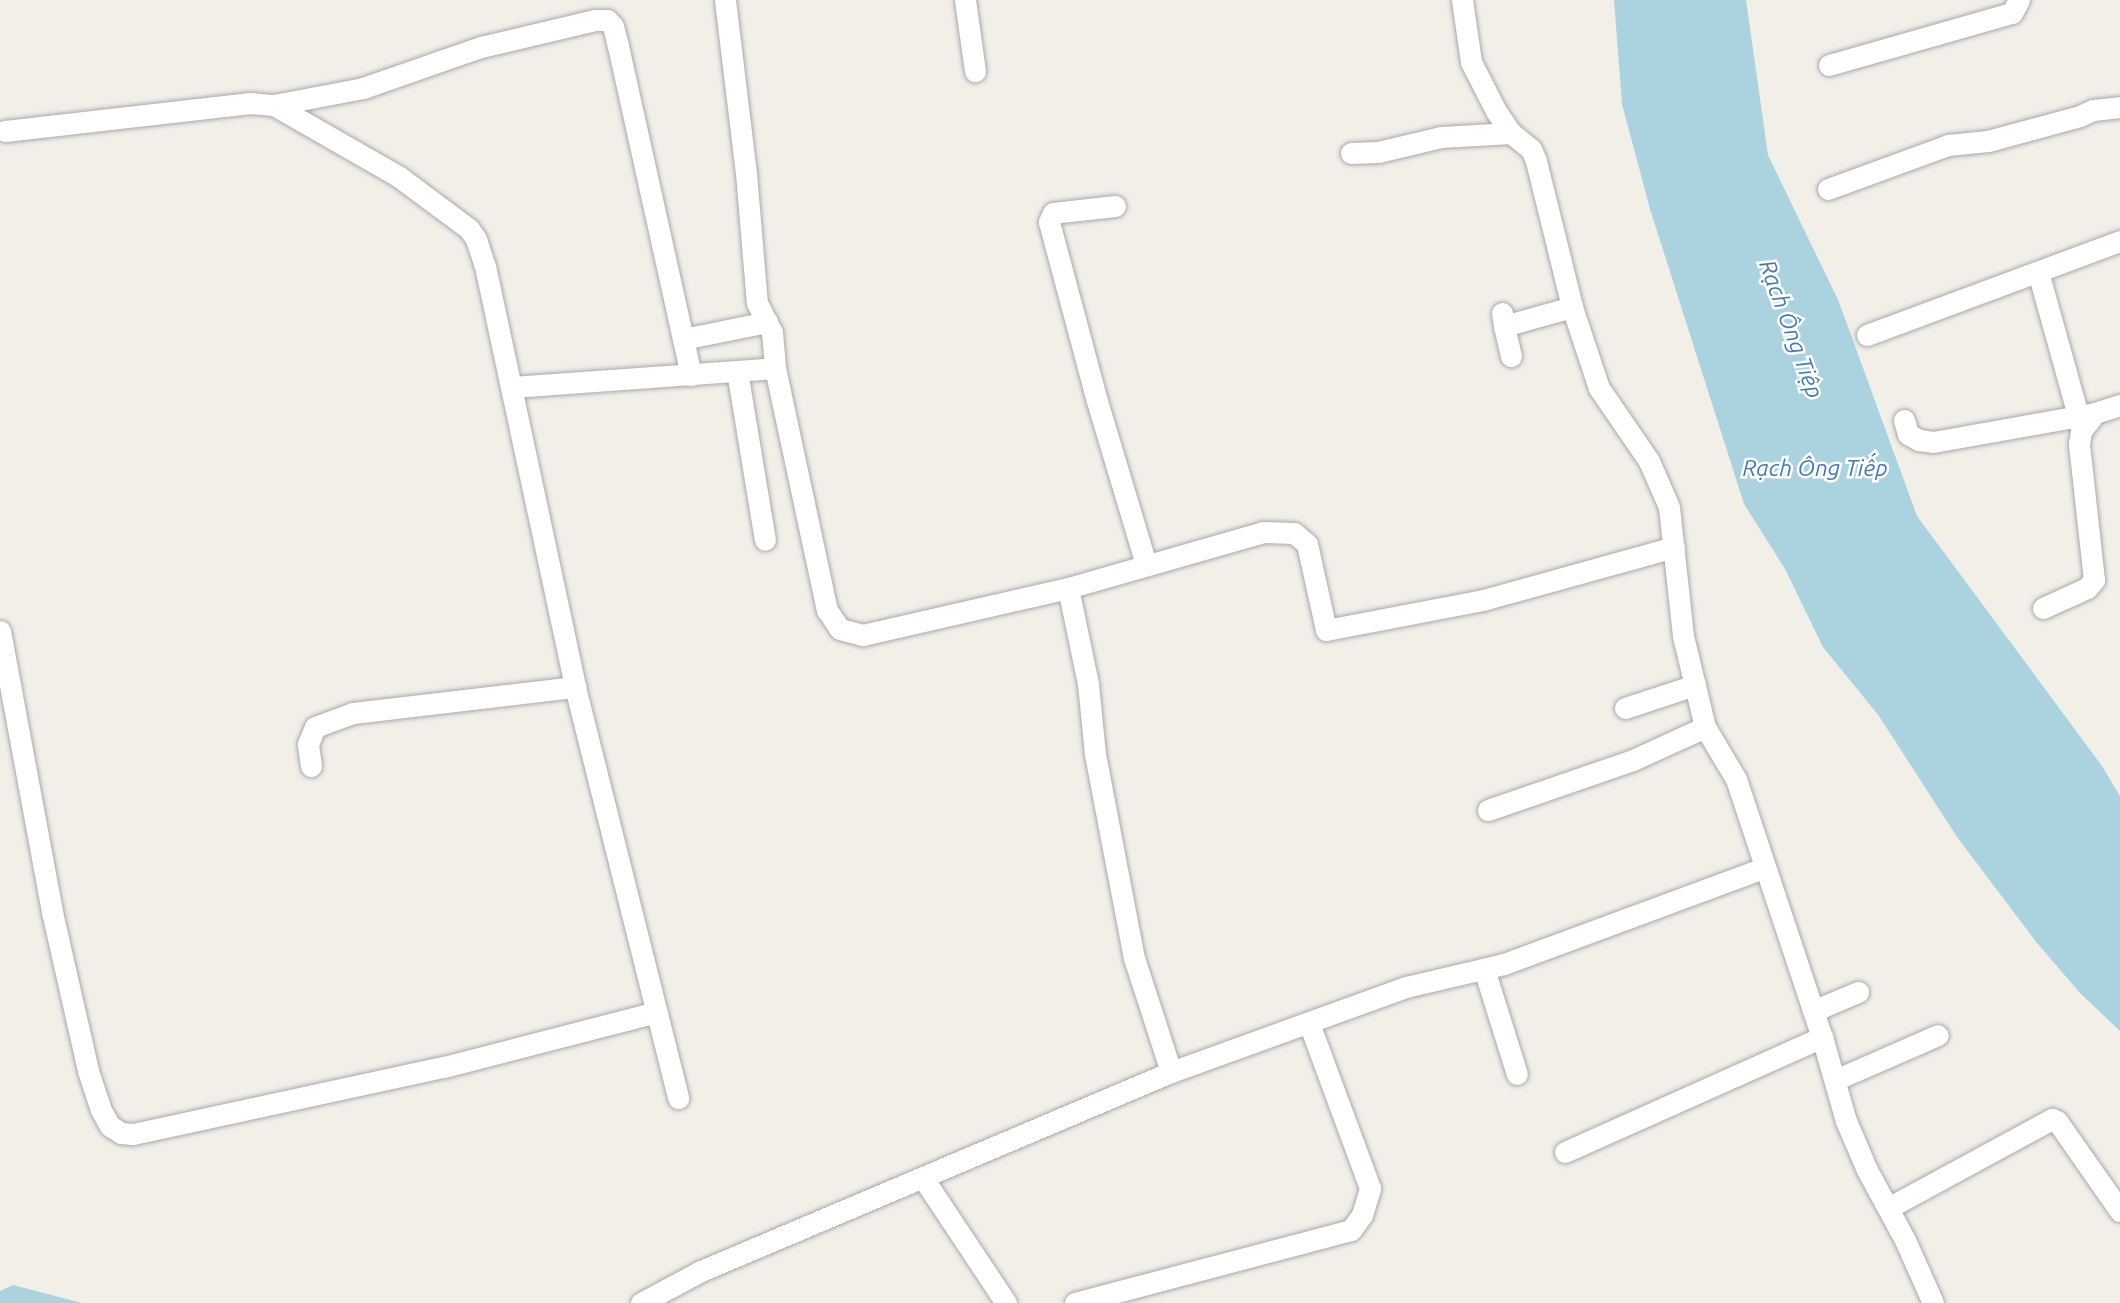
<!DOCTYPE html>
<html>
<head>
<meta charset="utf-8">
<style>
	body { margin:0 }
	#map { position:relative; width:2120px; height:1303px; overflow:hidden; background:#f2efe9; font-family:Ubuntu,sans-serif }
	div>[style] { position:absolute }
	.water>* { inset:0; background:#aad3df }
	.roads { filter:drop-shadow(0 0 2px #a9a9a9) drop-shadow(0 0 2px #a9a9a9) }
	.minor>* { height:21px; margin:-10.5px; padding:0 10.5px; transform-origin:10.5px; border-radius:10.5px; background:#fff }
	span { translate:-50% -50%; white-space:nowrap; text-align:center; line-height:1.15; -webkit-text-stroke:5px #fff; paint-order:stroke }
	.water-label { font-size:23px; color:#4a7aab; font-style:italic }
</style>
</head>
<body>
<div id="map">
	<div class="water">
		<i style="clip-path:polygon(1614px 0,1746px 0,1768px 155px,1839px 302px,1917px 516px,2102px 766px,2120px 796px,2120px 1031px,2080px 993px,2037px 943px,1957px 837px,1879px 716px,1823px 647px,1785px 569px,1744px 504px,1650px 209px,1622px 104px)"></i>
		<i style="clip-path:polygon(13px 1285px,82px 1303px,0 1303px,0 1291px)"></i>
	</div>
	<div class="roads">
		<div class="minor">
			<i style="left:725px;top:0;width:174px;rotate:83.1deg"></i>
			<i style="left:746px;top:173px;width:130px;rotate:85.2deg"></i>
			<i style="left:757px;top:303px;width:33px;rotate:63deg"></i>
			<i style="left:772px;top:332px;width:36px;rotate:85deg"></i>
			<i style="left:775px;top:368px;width:248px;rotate:77.9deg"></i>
			<i style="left:827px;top:610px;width:23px;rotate:56deg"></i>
			<i style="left:840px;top:629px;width:24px;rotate:15deg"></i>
			<i style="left:863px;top:635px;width:210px;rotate:-12.9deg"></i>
			<i style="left:1068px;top:588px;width:203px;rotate:-16deg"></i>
			<i style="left:1263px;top:532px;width:31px;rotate:2deg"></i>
			<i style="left:1294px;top:533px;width:17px;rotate:40deg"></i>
			<i style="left:1307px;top:544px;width:88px;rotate:77.5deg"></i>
			<i style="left:1326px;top:630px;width:160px;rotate:-10.8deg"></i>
			<i style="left:1483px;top:600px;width:198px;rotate:-15.5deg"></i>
			<i style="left:965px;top:0;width:72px;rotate:82deg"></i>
			<i style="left:1462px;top:0;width:63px;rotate:81.7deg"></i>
			<i style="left:1471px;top:62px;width:55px;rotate:63deg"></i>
			<i style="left:1496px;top:111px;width:27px;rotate:56deg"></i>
			<i style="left:1511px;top:133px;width:26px;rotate:39deg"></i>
			<i style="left:1531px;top:149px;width:13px;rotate:67deg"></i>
			<i style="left:1536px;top:161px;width:150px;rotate:76.1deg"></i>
			<i style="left:1572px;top:307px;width:85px;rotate:71.6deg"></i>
			<i style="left:1599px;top:388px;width:88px;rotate:55.6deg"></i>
			<i style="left:1649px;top:461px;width:50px;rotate:66.5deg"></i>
			<i style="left:1669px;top:507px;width:130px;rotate:83.8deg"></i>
			<i style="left:1683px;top:636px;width:94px;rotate:76.4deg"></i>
			<i style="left:1705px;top:727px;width:61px;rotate:59.2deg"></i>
			<i style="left:1736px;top:779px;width:272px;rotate:71.6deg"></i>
			<i style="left:1822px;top:1037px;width:87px;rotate:74.1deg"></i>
			<i style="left:1846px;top:1121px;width:53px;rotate:66.8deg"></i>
			<i style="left:1867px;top:1170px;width:80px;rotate:61.5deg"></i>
			<i style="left:1905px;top:1240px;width:69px;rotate:66deg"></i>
			<i style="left:1829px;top:65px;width:190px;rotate:-15.9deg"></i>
			<i style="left:2012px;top:13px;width:15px;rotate:-62deg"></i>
			<i style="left:274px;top:105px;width:143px;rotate:29.8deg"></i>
			<i style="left:398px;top:176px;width:89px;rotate:36.7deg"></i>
			<i style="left:469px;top:229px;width:12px;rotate:55deg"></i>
			<i style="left:476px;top:239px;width:28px;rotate:72deg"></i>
			<i style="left:485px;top:266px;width:431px;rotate:77.9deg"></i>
			<i style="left:575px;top:687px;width:424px;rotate:75.9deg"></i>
			<i style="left:5px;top:131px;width:247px;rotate:-6.5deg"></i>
			<i style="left:250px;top:103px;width:24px;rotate:5deg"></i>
			<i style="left:274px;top:105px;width:91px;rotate:-10.8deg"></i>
			<i style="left:363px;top:88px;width:125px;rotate:-19.2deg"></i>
			<i style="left:481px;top:47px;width:117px;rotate:-13.3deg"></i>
			<i style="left:595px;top:20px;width:12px"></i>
			<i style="left:607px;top:20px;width:8px;rotate:45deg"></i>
			<i style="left:613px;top:26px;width:21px;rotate:76deg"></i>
			<i style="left:618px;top:46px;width:337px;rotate:77.5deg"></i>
			<i style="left:1351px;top:153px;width:27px;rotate:-2deg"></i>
			<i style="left:1378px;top:152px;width:65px;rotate:-13.4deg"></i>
			<i style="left:1441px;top:137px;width:70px;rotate:-3.3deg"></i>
			<i style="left:1828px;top:189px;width:128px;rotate:-20.1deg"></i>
			<i style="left:1948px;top:145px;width:40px;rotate:-5.7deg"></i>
			<i style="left:1988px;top:141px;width:95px;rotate:-15.2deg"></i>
			<i style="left:2080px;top:116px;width:14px;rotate:-25deg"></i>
			<i style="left:2093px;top:110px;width:27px;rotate:-6deg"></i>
			<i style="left:1115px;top:206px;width:62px;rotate:173.6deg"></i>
			<i style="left:1053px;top:213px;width:10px;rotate:114deg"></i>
			<i style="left:1049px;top:222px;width:185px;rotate:75deg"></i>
			<i style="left:1097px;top:401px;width:170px;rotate:73.3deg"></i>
			<i style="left:2038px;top:272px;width:148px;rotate:74.4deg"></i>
			<i style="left:1502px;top:313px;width:13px;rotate:81deg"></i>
			<i style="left:1504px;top:326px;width:71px;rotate:-15.6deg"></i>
			<i style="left:1504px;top:326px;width:31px;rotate:77deg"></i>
			<i style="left:1867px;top:335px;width:270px;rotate:-20.4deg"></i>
			<i style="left:683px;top:339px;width:86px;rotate:-11.4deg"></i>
			<i style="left:737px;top:371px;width:171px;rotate:80.6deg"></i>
			<i style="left:512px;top:387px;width:264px;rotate:-4.1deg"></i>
			<i style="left:1904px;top:420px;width:15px;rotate:74deg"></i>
			<i style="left:1908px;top:434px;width:13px;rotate:29deg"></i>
			<i style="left:1919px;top:440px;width:14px;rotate:8deg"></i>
			<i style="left:1933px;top:442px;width:165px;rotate:-10.1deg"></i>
			<i style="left:1068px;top:588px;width:98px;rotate:78.2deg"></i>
			<i style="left:1088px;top:684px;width:70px;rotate:84.3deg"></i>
			<i style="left:1095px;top:754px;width:208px;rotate:79.2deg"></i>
			<i style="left:1134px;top:958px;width:120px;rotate:72deg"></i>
			<i style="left:2043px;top:608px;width:48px;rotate:-24.4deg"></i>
			<i style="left:2087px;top:588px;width:11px;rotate:-49deg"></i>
			<i style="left:2094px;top:580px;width:137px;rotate:-96.3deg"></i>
			<i style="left:2079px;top:444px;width:13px;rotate:-81deg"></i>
			<i style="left:2081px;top:431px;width:23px;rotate:-52deg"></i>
			<i style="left:2095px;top:413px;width:26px;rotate:-18deg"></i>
			<i style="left:0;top:631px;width:286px;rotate:79.5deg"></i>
			<i style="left:52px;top:912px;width:163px;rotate:77.2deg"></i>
			<i style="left:88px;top:1071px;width:41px;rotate:71.6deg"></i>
			<i style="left:101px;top:1110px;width:18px;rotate:61deg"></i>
			<i style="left:110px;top:1126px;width:13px;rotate:32deg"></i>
			<i style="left:121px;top:1133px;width:12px;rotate:5deg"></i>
			<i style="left:133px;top:1134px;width:318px;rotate:-12.2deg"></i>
			<i style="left:444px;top:1067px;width:219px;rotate:-14.5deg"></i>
			<i style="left:1625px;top:708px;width:74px;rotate:-18.2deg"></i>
			<i style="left:311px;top:766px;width:22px;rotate:-98deg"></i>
			<i style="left:308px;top:744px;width:18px;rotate:-68deg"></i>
			<i style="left:315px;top:727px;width:40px;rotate:-20.2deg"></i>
			<i style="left:353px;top:713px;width:224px;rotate:-6.7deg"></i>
			<i style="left:1488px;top:810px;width:153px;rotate:-19deg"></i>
			<i style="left:1633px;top:760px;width:79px;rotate:-24.6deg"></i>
			<i style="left:1484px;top:969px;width:110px;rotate:72.6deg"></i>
			<i style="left:1813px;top:1011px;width:49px;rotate:-22.9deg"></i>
			<i style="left:1835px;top:1080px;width:112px;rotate:-23.6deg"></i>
			<i style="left:1565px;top:1152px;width:282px;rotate:-24.1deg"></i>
			<i style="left:923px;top:1178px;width:150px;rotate:56.4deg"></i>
			<i style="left:1888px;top:1208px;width:187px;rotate:-28.5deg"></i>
			<i style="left:2052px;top:1119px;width:5px;rotate:22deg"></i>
			<i style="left:2057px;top:1121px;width:110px;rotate:55deg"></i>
			<i style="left:641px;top:1303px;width:68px;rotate:-28.1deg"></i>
			<i style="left:701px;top:1271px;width:510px;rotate:-22.95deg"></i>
			<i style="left:1171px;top:1072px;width:250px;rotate:-19.9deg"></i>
			<i style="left:1406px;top:987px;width:101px;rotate:-13.2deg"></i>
			<i style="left:1504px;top:964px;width:277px;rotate:-20.3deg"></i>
			<i style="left:1075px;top:1303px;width:285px;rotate:-14.8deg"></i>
			<i style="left:1351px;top:1230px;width:19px;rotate:-54deg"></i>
			<i style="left:1362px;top:1215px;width:28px;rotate:-73deg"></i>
			<i style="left:1370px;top:1188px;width:176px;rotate:-110.3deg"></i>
		</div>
	</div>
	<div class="water-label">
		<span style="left:1791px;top:329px;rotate:70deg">Rạch Ông Tiệp</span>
		<span style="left:1815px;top:468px">Rạch Ông Tiếp</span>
	</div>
</div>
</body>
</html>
